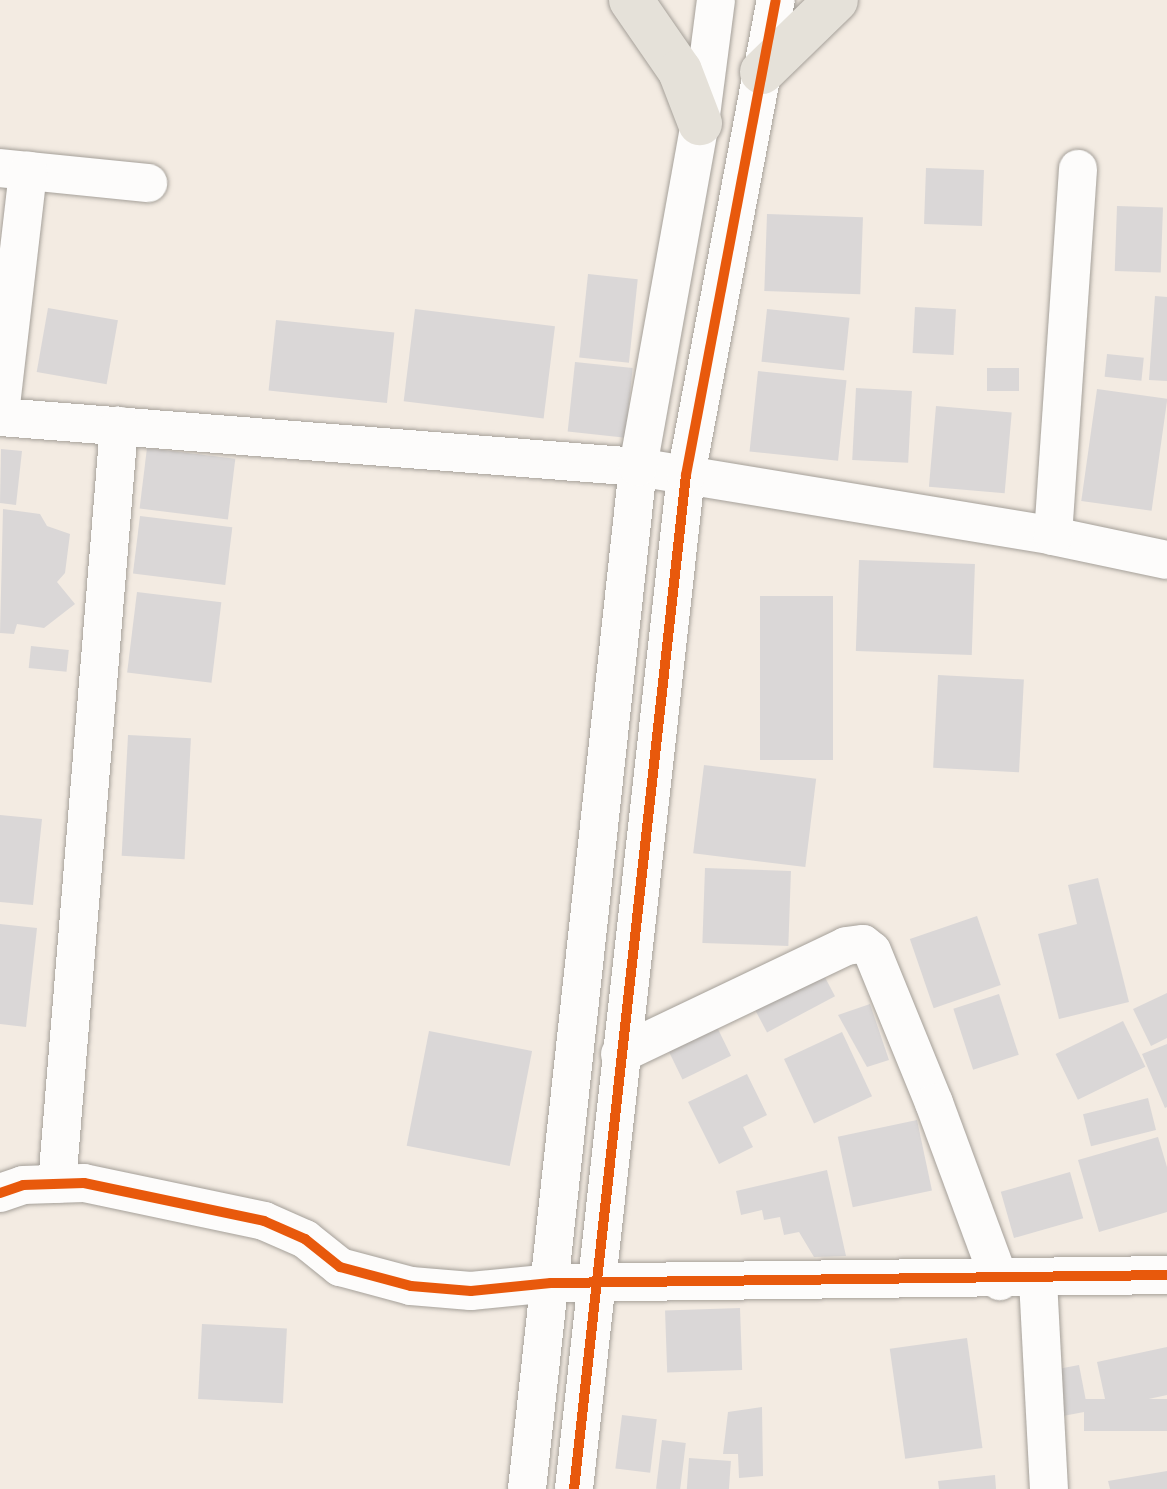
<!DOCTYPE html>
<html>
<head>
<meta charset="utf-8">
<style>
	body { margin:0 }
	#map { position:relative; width:1167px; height:1489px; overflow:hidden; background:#f3ebe2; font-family:"Exo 2",sans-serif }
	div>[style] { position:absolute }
	.building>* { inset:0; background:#dad7d7; transform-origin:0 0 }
	.roads { filter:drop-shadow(0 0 2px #a5a099) drop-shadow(0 0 2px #a5a099) }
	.minor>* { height:38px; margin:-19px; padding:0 19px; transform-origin:19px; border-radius:19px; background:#fdfcfb }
	.major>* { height:44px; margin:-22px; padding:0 22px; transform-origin:22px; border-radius:22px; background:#e5e1d9 }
	.cycleway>* { height:10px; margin:-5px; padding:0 5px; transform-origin:5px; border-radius:5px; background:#e8590c }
	span { translate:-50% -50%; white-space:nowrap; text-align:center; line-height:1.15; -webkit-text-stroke:6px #faecdb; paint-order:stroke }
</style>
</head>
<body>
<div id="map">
	<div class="building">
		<i style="left:926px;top:168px;width:58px;height:56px;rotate:2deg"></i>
		<i style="left:1117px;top:206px;width:46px;height:65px;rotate:2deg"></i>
		<i style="left:767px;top:214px;width:96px;height:77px;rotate:2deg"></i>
		<i style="left:588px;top:274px;width:50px;height:84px;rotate:6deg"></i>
		<i style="clip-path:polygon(1155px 296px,1167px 297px,1167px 381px,1149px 380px)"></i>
		<i style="left:915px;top:307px;width:41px;height:46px;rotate:3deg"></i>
		<i style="left:48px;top:308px;width:71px;height:65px;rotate:10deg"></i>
		<i style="left:415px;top:309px;width:141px;height:93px;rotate:7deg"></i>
		<i style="left:767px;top:309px;width:83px;height:53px;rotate:6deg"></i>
		<i style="left:276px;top:320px;width:119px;height:71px;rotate:6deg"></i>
		<i style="left:1107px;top:354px;width:37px;height:23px;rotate:6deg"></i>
		<i style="left:575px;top:362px;width:58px;height:70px;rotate:6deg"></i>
		<i style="left:987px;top:368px;width:32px;height:23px"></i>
		<i style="left:758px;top:371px;width:89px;height:81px;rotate:6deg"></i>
		<i style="left:856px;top:388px;width:56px;height:72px;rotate:3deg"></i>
		<i style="left:1097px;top:389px;width:71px;height:113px;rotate:8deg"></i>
		<i style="left:936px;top:406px;width:76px;height:81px;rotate:5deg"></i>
		<i style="left:147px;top:448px;width:89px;height:61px;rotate:7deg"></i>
		<i style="clip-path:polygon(1px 449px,22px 451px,16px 505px,0 503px)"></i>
		<i style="clip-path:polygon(3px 509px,40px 514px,47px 526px,70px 534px,65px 573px,57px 582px,75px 604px,44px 628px,17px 624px,14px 634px,0 633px)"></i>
		<i style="left:140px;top:516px;width:93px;height:58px;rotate:7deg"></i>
		<i style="left:859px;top:560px;width:116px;height:91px;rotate:2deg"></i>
		<i style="left:137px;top:592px;width:85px;height:81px;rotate:7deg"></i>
		<i style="left:760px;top:596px;width:73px;height:164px"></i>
		<i style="left:31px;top:646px;width:38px;height:22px;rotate:6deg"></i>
		<i style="left:938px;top:675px;width:86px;height:93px;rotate:3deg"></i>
		<i style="left:128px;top:735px;width:63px;height:121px;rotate:3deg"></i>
		<i style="left:704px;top:765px;width:113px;height:89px;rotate:7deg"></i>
		<i style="clip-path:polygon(0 815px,42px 819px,33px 905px,0 902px)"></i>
		<i style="left:705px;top:868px;width:86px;height:75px;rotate:2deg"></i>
		<i style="clip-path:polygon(1098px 878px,1129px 1002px,1059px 1019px,1038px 934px,1077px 924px,1068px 885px)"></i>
		<i style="left:977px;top:916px;width:73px;height:71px;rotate:71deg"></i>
		<i style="clip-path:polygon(0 924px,37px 928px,26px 1027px,0 1024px)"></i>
		<i style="left:820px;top:968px;width:32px;height:77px;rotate:62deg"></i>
		<i style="clip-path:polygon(1167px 993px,1167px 1038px,1151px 1046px,1133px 1009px)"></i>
		<i style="left:999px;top:994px;width:64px;height:48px;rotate:72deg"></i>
		<i style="clip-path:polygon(870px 1004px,889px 1060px,867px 1067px,838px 1015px)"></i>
		<i style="left:1123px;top:1021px;width:51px;height:75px;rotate:64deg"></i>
		<i style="left:717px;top:1027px;width:32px;height:54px;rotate:64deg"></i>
		<i style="left:429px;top:1031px;width:105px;height:117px;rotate:11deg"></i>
		<i style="left:842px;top:1032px;width:71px;height:64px;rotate:65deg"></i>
		<i style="clip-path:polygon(1167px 1044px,1167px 1107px,1165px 1108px,1142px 1054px)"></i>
		<i style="clip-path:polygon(747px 1074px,767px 1115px,743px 1127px,753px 1147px,719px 1164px,688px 1102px)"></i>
		<i style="left:1148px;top:1098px;width:33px;height:67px;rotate:76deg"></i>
		<i style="left:917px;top:1120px;width:72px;height:81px;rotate:78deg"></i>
		<i style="clip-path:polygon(1158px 1137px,1167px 1167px,1167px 1212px,1099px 1232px,1078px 1160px)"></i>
		<i style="clip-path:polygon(827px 1170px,846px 1256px,814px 1257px,799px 1232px,784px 1235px,780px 1217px,764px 1220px,762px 1210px,741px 1215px,736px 1191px)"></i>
		<i style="left:1070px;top:1172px;width:48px;height:72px;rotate:74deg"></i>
		<i style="left:740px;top:1308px;width:62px;height:75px;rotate:88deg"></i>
		<i style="left:202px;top:1324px;width:85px;height:75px;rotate:3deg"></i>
		<i style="left:967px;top:1338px;width:111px;height:78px;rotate:82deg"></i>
		<i style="clip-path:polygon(1167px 1347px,1167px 1395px,1107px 1408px,1097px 1362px)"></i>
		<i style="left:1079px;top:1365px;width:47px;height:32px;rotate:79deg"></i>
		<i style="left:1167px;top:1399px;width:32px;height:83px;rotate:90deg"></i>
		<i style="clip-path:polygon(762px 1407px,763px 1476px,739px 1478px,738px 1454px,723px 1454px,728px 1412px)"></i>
		<i style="left:622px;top:1415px;width:35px;height:54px;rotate:7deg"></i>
		<i style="left:662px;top:1440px;width:24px;height:49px;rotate:7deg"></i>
		<i style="left:689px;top:1458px;width:42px;height:31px;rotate:4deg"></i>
		<i style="clip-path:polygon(1167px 1471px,1167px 1489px,1110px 1489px,1108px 1481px)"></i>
		<i style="clip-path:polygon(995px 1475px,996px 1489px,939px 1489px,938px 1481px)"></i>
	</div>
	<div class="roads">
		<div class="minor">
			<i style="left:0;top:168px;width:149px;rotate:5.8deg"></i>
			<i style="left:0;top:414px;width:245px;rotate:-83.4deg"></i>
			<i style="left:0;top:417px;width:640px;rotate:4.48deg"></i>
			<i style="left:638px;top:467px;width:421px;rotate:9.4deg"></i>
			<i style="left:1053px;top:536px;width:116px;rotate:11.9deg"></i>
			<i style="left:1053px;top:536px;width:368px;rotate:-86.1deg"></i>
			<i style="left:620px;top:1054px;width:250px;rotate:-25.5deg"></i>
			<i style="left:846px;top:946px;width:17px;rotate:-7deg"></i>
			<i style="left:863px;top:944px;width:11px;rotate:38deg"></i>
			<i style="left:872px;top:951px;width:164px;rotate:67.8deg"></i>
			<i style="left:934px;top:1103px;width:190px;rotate:69.7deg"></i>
			<i style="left:57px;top:1184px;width:761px;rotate:-85.32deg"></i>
			<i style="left:0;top:1193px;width:24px;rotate:-19deg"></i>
			<i style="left:23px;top:1185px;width:61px;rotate:-1.9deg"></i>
			<i style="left:84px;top:1183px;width:184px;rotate:11.9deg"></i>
			<i style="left:264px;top:1221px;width:45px;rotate:23.7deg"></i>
			<i style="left:305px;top:1239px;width:45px;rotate:38.7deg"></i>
			<i style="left:340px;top:1267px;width:73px;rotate:15deg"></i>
			<i style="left:411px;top:1286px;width:60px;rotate:4.8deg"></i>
			<i style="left:471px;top:1291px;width:80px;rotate:-5.7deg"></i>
			<i style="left:551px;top:1283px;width:616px;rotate:-0.74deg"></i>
			<i style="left:1038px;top:1280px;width:209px;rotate:87deg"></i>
			<i style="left:527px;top:1489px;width:1028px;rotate:-83.8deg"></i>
			<i style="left:638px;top:467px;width:350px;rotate:-79.8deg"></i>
			<i style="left:700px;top:123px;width:124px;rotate:-82.6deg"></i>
			<i style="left:574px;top:1489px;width:1020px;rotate:-83.7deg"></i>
			<i style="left:686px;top:475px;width:483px;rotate:-79.3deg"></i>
		</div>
		<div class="major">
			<i style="left:631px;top:0;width:86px;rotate:55.4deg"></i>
			<i style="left:680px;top:71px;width:56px;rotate:69deg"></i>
			<i style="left:762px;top:72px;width:103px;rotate:-44.2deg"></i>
		</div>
	</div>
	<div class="cycleway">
		<i style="left:0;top:1193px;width:24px;rotate:-19deg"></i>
		<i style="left:23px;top:1185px;width:61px;rotate:-1.9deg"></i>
		<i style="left:84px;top:1183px;width:184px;rotate:11.9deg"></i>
		<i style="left:264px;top:1221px;width:45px;rotate:23.7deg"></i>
		<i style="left:305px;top:1239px;width:45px;rotate:38.7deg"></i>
		<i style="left:340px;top:1267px;width:73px;rotate:15deg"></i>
		<i style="left:411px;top:1286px;width:60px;rotate:4.8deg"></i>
		<i style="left:471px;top:1291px;width:80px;rotate:-5.7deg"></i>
		<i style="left:551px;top:1283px;width:616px;rotate:-0.74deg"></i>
		<i style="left:574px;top:1489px;width:1020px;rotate:-83.7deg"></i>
		<i style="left:686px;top:475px;width:483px;rotate:-79.3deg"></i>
	</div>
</div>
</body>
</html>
